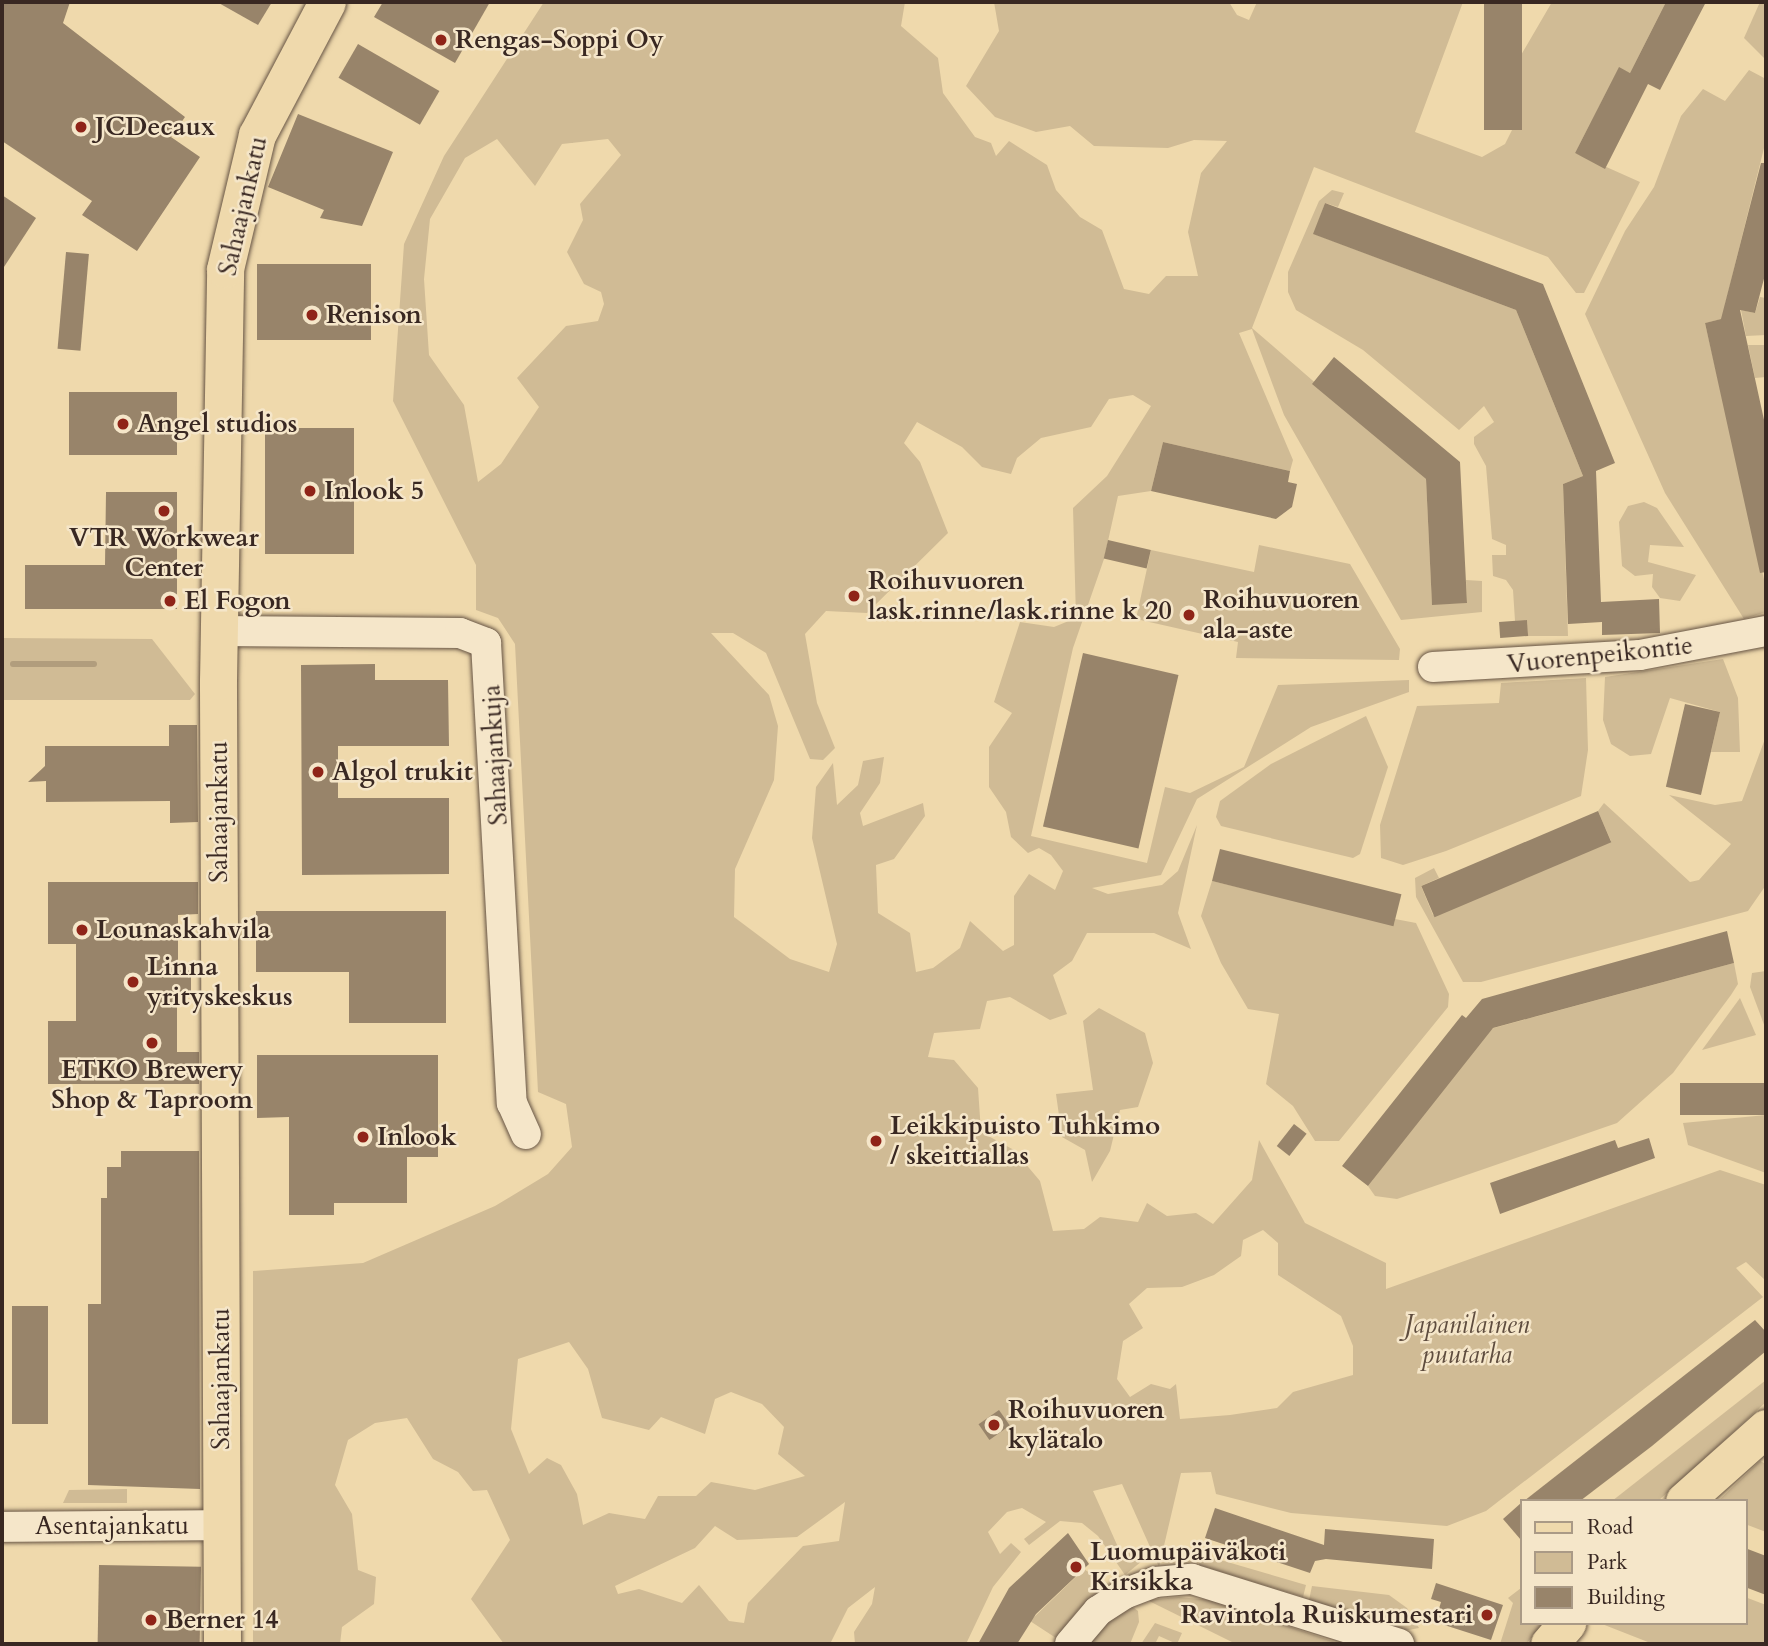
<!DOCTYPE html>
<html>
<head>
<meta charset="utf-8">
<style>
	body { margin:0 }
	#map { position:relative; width:1768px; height:1646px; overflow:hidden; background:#efd9ac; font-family:Cardo,serif }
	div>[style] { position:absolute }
	.green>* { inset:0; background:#d0bb95 }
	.stream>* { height:6px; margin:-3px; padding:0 3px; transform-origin:3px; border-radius:3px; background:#b19d7d }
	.building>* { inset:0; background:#98846a; transform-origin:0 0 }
	.roads { filter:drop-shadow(0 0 2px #665444) drop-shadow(0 0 2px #665444) }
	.minor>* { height:30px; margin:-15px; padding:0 15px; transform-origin:15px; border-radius:15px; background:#f5e6c9 }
	.major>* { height:37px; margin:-18.5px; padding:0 18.5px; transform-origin:18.5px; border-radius:18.5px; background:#efd9ac }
	.dots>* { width:19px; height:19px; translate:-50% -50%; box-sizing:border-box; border:4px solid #f5e6c9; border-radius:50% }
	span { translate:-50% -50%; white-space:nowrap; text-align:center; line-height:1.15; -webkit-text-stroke:5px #f5e6c9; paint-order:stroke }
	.poi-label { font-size:26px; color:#392822; font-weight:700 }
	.left { translate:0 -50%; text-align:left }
	.right { translate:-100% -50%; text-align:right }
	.street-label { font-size:26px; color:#392822 }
	.park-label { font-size:26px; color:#5f4d3f; font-style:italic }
	.frame { position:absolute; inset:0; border:4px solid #392822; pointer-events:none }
	.legend { position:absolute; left:1520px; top:1499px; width:228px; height:126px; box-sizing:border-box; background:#f5e6c9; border:2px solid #aa9a86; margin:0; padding:9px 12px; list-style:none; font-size:21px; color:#392822 }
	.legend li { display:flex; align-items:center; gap:14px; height:35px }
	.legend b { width:35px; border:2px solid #aa9a86 }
</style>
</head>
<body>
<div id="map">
	<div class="green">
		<i style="clip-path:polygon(evenodd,544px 2px,905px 2px,901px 26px,938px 58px,943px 93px,975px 137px,991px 143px,996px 156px,1009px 141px,1047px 165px,1056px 190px,1080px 217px,1102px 230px,1124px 289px,1149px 294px,1166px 276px,1198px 276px,1188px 232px,1201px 173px,1227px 141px,1194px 140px,1168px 148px,1094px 146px,1070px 126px,1036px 132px,995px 117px,966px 86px,999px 31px,994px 2px,1229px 2px,1237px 15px,1249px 20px,1257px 2px,1463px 2px,1415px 132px,1482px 157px,1505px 144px,1515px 124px,1509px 113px,1517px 62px,1552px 2px,1666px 2px,1630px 73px,1619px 68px,1575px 153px,1640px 182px,1584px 293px,1576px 293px,1548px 257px,1314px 167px,1252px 328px,1426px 479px,1432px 604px,1467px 603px,1466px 580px,1482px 581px,1482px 612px,1401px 620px,1284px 415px,1252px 329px,1239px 333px,1293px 460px,1290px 471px,1163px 442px,1151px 491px,1118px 496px,1104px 559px,1073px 648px,1031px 836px,1147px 863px,1165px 787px,1190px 793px,1244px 767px,1278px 685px,1409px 680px,1409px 692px,1311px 727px,1197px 799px,1161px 875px,1092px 888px,1108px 894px,1162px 885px,1178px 871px,1197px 825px,1178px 913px,1191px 949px,1154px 933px,1087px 933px,1072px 961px,1053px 975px,1067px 1014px,1050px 1020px,1010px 997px,987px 1001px,980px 1029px,934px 1033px,928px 1057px,954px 1060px,978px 1088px,981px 1132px,1014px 1150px,1040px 1181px,1053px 1231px,1084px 1229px,1100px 1217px,1138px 1222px,1147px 1203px,1167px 1216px,1196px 1213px,1213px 1224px,1252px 1180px,1259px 1140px,1305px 1223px,1386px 1263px,1386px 1289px,1720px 1170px,1766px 1185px,1766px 1281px,1746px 1262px,1736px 1268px,1763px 1297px,1486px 1511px,1447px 1526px,1291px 1513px,1216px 1494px,1211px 1472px,1181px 1473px,1159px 1567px,1122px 1484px,1093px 1491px,1122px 1556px,1137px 1549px,1142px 1561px,1125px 1575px,1098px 1536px,1082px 1523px,1060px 1521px,1029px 1545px,1024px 1539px,1046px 1522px,1022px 1508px,1007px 1512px,988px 1532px,1000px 1554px,1011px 1543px,1021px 1552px,993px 1587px,966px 1644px,855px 1644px,854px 1632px,872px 1604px,875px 1587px,848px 1608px,830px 1644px,504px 1644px,471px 1599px,510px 1540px,487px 1490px,473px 1491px,458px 1472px,433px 1459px,407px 1418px,375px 1423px,348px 1440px,335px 1485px,352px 1514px,358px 1570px,376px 1577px,374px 1604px,342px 1627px,340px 1644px,253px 1644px,253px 1271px,363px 1263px,495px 1206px,548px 1174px,572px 1147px,566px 1104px,538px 1092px,515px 644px,498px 618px,476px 610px,476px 565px,393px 401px,404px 244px,444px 156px,544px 2px,497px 139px,535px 186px,562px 144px,608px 139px,621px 155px,580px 204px,583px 220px,567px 252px,584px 284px,601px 292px,604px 304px,598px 321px,566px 326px,517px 378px,539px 407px,501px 464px,478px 482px,464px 405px,429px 355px,424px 279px,430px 219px,465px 158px,497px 139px,544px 2px,1133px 395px,1151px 406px,1107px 476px,1073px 508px,1076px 618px,1054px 627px,1020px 622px,994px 702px,1012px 713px,989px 747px,989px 787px,1006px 812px,1011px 837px,1028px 853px,1039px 848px,1051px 855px,1063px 871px,1055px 890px,1029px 874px,1014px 896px,1014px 945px,1003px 951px,970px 921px,960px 948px,933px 968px,916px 972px,910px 933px,878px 913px,876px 865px,894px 859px,925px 816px,923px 803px,863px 826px,860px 813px,880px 783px,884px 757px,863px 761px,858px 785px,837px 805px,833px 763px,816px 787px,812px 838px,837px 944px,829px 972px,790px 959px,734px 917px,735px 869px,774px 780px,778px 726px,769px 695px,711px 633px,733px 633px,766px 653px,810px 759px,823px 760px,835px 748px,817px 703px,805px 634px,826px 611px,867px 613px,948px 533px,920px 462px,904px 443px,917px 422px,962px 447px,982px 467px,1011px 474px,1017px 458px,1041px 438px,1091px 427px,1109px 399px,1133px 395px,544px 2px,1263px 1230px,1278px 1243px,1278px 1275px,1341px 1316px,1353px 1346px,1353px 1375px,1293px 1392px,1277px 1408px,1230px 1415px,1180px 1419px,1176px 1384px,1170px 1389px,1151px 1384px,1130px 1397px,1117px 1379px,1123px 1341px,1143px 1328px,1129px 1304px,1147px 1288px,1182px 1287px,1214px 1275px,1241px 1256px,1243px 1240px,1263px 1230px,544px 2px,569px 1342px,588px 1369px,602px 1418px,649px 1430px,661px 1417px,705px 1434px,715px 1399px,731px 1392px,762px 1404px,784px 1427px,778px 1454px,805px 1476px,755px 1490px,711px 1482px,696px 1496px,658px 1496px,645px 1519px,609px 1513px,583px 1525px,577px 1494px,561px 1465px,547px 1458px,529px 1474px,511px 1429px,518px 1359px,569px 1342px,544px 2px,845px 1502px,839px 1541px,803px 1546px,748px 1603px,744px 1623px,729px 1621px,699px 1585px,682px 1603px,639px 1589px,618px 1594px,615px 1586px,695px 1548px,715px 1526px,737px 1540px,797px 1537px,845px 1502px)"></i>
		<i style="clip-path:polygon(1760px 2px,1766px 2px,1766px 60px,1744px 38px)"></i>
		<i style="clip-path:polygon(1749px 70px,1766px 79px,1766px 140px,1725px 305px,1730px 317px,1705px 323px,1766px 588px,1766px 612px,1744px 619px,1665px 493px,1585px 314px,1625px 231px,1654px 187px,1681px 116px,1703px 89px,1725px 101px)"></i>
		<i style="clip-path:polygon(1332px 190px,1344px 193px,1338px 207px,1325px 203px,1314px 234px,1516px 310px,1583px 476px,1563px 484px,1568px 636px,1528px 636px,1527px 620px,1515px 621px,1513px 590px,1506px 580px,1493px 576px,1492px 555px,1506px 555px,1506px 545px,1492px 539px,1486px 466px,1474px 444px,1474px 437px,1494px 422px,1484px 406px,1459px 430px,1363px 350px,1296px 310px,1288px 292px,1288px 272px,1319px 201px)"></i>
		<i style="clip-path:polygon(1760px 297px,1766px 298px,1766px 335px,1746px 336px,1741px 310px,1755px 313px)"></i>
		<i style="clip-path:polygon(1748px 345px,1766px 345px,1766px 377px,1755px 378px)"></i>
		<i style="clip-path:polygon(1644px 502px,1657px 508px,1684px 547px,1650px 545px,1648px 562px,1696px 575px,1680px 601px,1660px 598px,1652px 587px,1653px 574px,1635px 576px,1622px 566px,1619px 522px,1628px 506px)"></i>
		<i style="clip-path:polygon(1259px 545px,1350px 564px,1400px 649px,1399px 660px,1236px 658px,1238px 642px,1136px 619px,1151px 550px,1254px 572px)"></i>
		<i style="clip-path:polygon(2px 638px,152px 639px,195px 694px,190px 700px,2px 700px)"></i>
		<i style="clip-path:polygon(1723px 659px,1738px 698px,1740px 752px,1711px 752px,1720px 712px,1670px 698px,1651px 754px,1630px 756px,1611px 744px,1603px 720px,1605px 677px)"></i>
		<i style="clip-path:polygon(1586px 678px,1588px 750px,1581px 796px,1446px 851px,1403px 865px,1381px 858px,1380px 825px,1417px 706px,1499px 703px,1501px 683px)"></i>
		<i style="clip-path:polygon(1366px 716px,1388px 767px,1360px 854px,1353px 858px,1221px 826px,1216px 817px,1220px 801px,1271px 764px)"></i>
		<i style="clip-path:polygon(1766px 736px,1766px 885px,1748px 911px,1481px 982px,1463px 982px,1416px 897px,1415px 878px,1434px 868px,1439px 878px,1421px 886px,1433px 915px,1611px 841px,1598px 811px,1604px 803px,1690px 882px,1699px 880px,1731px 844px,1669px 795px,1715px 805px,1742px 801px)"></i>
		<i style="clip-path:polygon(1212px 881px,1394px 924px,1395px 919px,1416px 923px,1449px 994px,1448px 1007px,1339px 1141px,1315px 1141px,1293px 1106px,1266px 1084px,1279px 1014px,1248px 1009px,1221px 963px,1201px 916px)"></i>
		<i style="clip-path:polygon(1734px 963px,1738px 984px,1731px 995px,1673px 1073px,1617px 1123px,1397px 1199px,1375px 1196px,1368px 1186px,1490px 1029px)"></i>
		<i style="clip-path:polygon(1766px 971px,1766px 1030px,1750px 987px,1752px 973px)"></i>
		<i style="clip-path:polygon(1740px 998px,1756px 1035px,1702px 1050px)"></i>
		<i style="clip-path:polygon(1099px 1008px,1145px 1033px,1153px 1063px,1138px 1107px,1120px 1110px,1110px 1151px,1092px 1182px,1085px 1150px,1062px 1137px,1056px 1094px,1093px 1090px,1083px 1021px)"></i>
		<i style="clip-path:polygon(1766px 1115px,1766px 1173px,1688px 1145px,1683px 1123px)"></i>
		<i style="clip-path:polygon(1766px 1380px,1766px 1402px,1658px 1501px,1612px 1501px)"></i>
		<i style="clip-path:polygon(1760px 1461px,1766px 1464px,1766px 1532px,1745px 1524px,1745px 1501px,1718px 1501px)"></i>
		<i style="clip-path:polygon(127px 1489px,127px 1503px,63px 1503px,69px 1490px)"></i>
		<i style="clip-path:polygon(1200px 1554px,1306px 1585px,1303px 1597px,1199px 1565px)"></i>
		<i style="clip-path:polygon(1084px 1569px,1108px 1586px,1079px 1609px,1056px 1638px,1030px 1621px)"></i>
		<i style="clip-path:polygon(1312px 1586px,1389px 1595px,1407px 1608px,1419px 1628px,1403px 1631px,1309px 1600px)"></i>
		<i style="clip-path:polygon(1521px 1588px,1521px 1623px,1544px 1623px,1526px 1644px,1500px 1644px,1513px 1603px,1508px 1598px)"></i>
		<i style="clip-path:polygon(1179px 1597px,1210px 1600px,1341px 1644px,1236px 1644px,1147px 1600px)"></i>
		<i style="clip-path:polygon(1745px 1597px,1766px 1605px,1766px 1644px,1653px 1644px,1602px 1624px,1745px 1623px)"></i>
		<i style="clip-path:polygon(1126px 1602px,1138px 1611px,1139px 1622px,1130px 1644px,1079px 1644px)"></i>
		<i style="clip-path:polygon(1155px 1623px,1182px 1633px,1177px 1644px,1159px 1636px,1155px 1644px,1141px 1644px)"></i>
	</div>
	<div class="stream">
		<i style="left:13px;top:664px;width:81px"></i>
	</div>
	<div class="building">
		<i style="clip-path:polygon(2px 2px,70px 2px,63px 23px,185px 117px,171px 137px,200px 157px,137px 251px,82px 215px,92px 201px,2px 141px)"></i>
		<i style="clip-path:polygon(217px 2px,272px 2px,258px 25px)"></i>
		<i style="clip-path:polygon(383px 2px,490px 2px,455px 63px,374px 17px)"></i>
		<i style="left:1484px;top:2px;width:38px;height:128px"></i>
		<i style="clip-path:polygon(1666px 2px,1706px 2px,1660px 90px,1648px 84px,1605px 169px,1575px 153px,1619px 67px,1630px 73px)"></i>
		<i style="left:358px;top:44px;width:94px;height:39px;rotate:30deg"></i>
		<i style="clip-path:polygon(298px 114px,393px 152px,362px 226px,320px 218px,324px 210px,268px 187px)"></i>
		<i style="clip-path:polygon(1761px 163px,1766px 163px,1766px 271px,1755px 313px,1740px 310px,1766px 429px,1766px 572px,1760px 573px,1705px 323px,1721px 319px)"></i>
		<i style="clip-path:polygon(2px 195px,36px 218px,2px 270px)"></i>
		<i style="clip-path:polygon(1325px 203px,1543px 284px,1615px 463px,1596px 471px,1601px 602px,1659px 599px,1660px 633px,1602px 635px,1602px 622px,1568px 624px,1563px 484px,1583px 476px,1516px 310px,1313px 234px)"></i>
		<i style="left:66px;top:252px;width:23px;height:97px;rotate:5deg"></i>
		<i style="left:371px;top:264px;width:76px;height:114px;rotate:90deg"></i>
		<i style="clip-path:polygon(1334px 357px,1460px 462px,1467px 603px,1432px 605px,1426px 479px,1312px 384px)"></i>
		<i style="left:177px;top:392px;width:63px;height:108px;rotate:90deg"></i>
		<i style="left:354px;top:428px;width:126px;height:89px;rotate:90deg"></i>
		<i style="clip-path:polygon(1163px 442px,1290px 471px,1288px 482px,1297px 484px,1292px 507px,1276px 519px,1151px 491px)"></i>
		<i style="clip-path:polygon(106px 492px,177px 492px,177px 609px,25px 609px,25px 565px,105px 565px)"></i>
		<i style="left:1108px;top:540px;width:44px;height:19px;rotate:13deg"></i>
		<i style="left:1527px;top:620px;width:16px;height:28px;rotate:86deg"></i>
		<i style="left:1083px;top:653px;width:98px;height:178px;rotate:13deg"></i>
		<i style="clip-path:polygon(375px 664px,375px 680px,448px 680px,449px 746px,338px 746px,338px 798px,449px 798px,449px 874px,302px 875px,301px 665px)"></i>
		<i style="left:1685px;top:704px;width:36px;height:85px;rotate:13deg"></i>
		<i style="clip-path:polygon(169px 725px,197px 725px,198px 822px,170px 823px,170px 801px,46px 802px,46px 781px,28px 782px,45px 766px,45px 746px,169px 746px)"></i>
		<i style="left:1598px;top:811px;width:34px;height:192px;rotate:67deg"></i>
		<i style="left:1220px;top:849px;width:187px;height:33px;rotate:14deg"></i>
		<i style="clip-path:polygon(48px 882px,198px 882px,198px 914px,178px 915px,178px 970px,191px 970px,191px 994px,177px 994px,177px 1052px,199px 1052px,199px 1084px,48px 1084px,48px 1021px,76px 1021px,76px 944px,48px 944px)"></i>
		<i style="clip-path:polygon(256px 911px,446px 911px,446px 1023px,349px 1023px,349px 972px,256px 972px)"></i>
		<i style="clip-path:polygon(1727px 931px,1734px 963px,1493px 1028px,1368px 1186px,1342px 1166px,1462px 1015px,1466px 1018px,1482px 999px)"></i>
		<i style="clip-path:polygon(257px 1055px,438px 1055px,438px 1157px,407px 1157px,407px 1203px,334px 1203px,334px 1215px,289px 1215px,289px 1117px,257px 1118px)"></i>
		<i style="left:1766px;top:1083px;width:32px;height:86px;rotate:90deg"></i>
		<i style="left:1294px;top:1124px;width:16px;height:28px;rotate:38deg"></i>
		<i style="clip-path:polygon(1649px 1138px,1655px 1158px,1500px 1214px,1490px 1183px,1615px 1140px,1618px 1148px)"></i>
		<i style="clip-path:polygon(121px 1151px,199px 1151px,200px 1489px,88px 1485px,88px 1304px,101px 1304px,101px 1198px,107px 1198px,107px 1167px,121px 1167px)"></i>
		<i style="left:12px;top:1306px;width:36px;height:118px"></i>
		<i style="clip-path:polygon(1755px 1320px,1766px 1332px,1766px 1351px,1652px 1446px,1580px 1501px,1524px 1501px)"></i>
		<i style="left:999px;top:1410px;width:19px;height:25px;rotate:55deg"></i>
		<i style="clip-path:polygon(1521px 1503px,1521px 1540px,1503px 1519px)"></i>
		<i style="clip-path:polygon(1215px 1508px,1324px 1545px,1325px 1529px,1434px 1539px,1432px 1569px,1326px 1559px,1315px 1561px,1310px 1573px,1205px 1538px)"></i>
		<i style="clip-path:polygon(1068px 1533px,1089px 1564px,1036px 1614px,1017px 1644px,978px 1644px,1009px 1588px)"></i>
		<i style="clip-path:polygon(1745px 1548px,1766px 1556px,1766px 1595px,1745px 1587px)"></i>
		<i style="left:99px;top:1565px;width:102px;height:79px;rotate:1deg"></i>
		<i style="clip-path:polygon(1436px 1583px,1503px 1605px,1491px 1640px,1435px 1622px,1441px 1602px,1431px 1599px)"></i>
	</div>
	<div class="roads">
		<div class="minor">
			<i style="left:219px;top:631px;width:241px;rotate:0.5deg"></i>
			<i style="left:460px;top:633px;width:28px;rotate:21deg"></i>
			<i style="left:486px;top:643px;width:461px;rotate:86.8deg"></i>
			<i style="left:512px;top:1103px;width:34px;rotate:66deg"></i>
			<i style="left:1433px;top:667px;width:207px;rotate:-3.3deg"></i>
			<i style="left:1640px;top:655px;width:128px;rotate:-10.8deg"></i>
			<i style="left:2px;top:1527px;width:220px;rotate:-0.5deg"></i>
			<i style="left:1070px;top:1644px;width:43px;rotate:-49.7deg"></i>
			<i style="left:1098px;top:1611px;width:31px;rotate:-33deg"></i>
			<i style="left:1124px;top:1594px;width:33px;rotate:-21deg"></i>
			<i style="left:1155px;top:1582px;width:37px;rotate:-5deg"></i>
			<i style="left:1192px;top:1579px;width:217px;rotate:17.4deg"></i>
		</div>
		<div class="major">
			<i style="left:1684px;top:1501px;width:110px;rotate:-41.7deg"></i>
			<i style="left:222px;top:1644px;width:963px;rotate:-90.24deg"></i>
			<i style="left:218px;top:681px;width:412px;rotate:-89deg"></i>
			<i style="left:225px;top:269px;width:138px;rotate:-76.6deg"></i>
			<i style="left:257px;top:135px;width:150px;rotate:-62.2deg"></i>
			<i style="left:1549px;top:1644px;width:28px;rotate:-49deg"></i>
		</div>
	</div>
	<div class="dots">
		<i style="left:441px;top:40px;background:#8f2418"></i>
		<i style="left:81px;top:127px;background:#8f2418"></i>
		<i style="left:312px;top:315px;background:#8f2418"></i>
		<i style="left:123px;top:424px;background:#8f2418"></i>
		<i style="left:310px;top:491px;background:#8f2418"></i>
		<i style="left:164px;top:511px;background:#8f2418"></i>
		<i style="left:854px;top:596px;background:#8f2418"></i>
		<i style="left:170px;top:601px;background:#8f2418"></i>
		<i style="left:1189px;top:615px;background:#8f2418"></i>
		<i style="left:318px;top:772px;background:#8f2418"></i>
		<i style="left:82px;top:930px;background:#8f2418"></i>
		<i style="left:133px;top:982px;background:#8f2418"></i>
		<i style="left:152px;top:1043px;background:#8f2418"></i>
		<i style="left:363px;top:1137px;background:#8f2418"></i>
		<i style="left:876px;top:1141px;background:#8f2418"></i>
		<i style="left:994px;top:1425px;background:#8f2418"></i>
		<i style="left:1076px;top:1567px;background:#8f2418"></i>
		<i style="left:1487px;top:1615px;background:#8f2418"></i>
		<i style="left:151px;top:1620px;background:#8f2418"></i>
	</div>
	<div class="poi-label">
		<span class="left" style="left:455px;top:40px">Rengas-Soppi Oy</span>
		<span class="left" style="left:95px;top:127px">JCDecaux</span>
		<span class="left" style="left:326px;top:315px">Renison</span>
		<span class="left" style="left:137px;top:424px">Angel studios</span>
		<span class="left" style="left:324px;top:491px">Inlook 5</span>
		<span style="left:164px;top:553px">VTR Workwear<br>Center</span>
		<span class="left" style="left:868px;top:596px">Roihuvuoren<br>lask.rinne/lask.rinne k 20</span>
		<span class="left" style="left:1203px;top:615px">Roihuvuoren<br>ala-aste</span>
		<span class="left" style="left:184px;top:601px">El Fogon</span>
		<span class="left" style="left:332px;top:772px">Algol trukit</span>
		<span class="left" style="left:96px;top:930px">Lounaskahvila</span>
		<span class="left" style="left:147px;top:982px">Linna<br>yrityskeskus</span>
		<span style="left:152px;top:1085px">ETKO Brewery<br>Shop &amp; Taproom</span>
		<span class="left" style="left:890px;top:1141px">Leikkipuisto Tuhkimo<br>/ skeittiallas</span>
		<span class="left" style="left:377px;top:1137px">Inlook</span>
		<span class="left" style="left:1008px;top:1425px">Roihuvuoren<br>kylätalo</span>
		<span class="left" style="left:1090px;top:1567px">Luomupäiväkoti<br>Kirsikka</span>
		<span class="right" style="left:1473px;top:1615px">Ravintola Ruiskumestari</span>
		<span class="left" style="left:165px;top:1620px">Berner 14</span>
	</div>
	<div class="street-label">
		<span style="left:243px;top:206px;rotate:-77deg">Sahaajankatu</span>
		<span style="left:1600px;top:655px;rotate:-6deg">Vuorenpeikontie</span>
		<span style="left:495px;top:755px;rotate:-93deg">Sahaajankuja</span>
		<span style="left:219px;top:812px;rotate:-90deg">Sahaajankatu</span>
		<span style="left:221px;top:1379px;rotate:-90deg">Sahaajankatu</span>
		<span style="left:112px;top:1526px">Asentajankatu</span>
	</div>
	<div class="park-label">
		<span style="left:1467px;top:1340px">Japanilainen<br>puutarha</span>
	</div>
	<div class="frame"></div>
	<ul class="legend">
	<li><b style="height:9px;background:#efd9ac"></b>Road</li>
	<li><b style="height:19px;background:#d0bb95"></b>Park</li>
	<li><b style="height:19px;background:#98846a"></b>Building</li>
	</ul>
</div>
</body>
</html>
